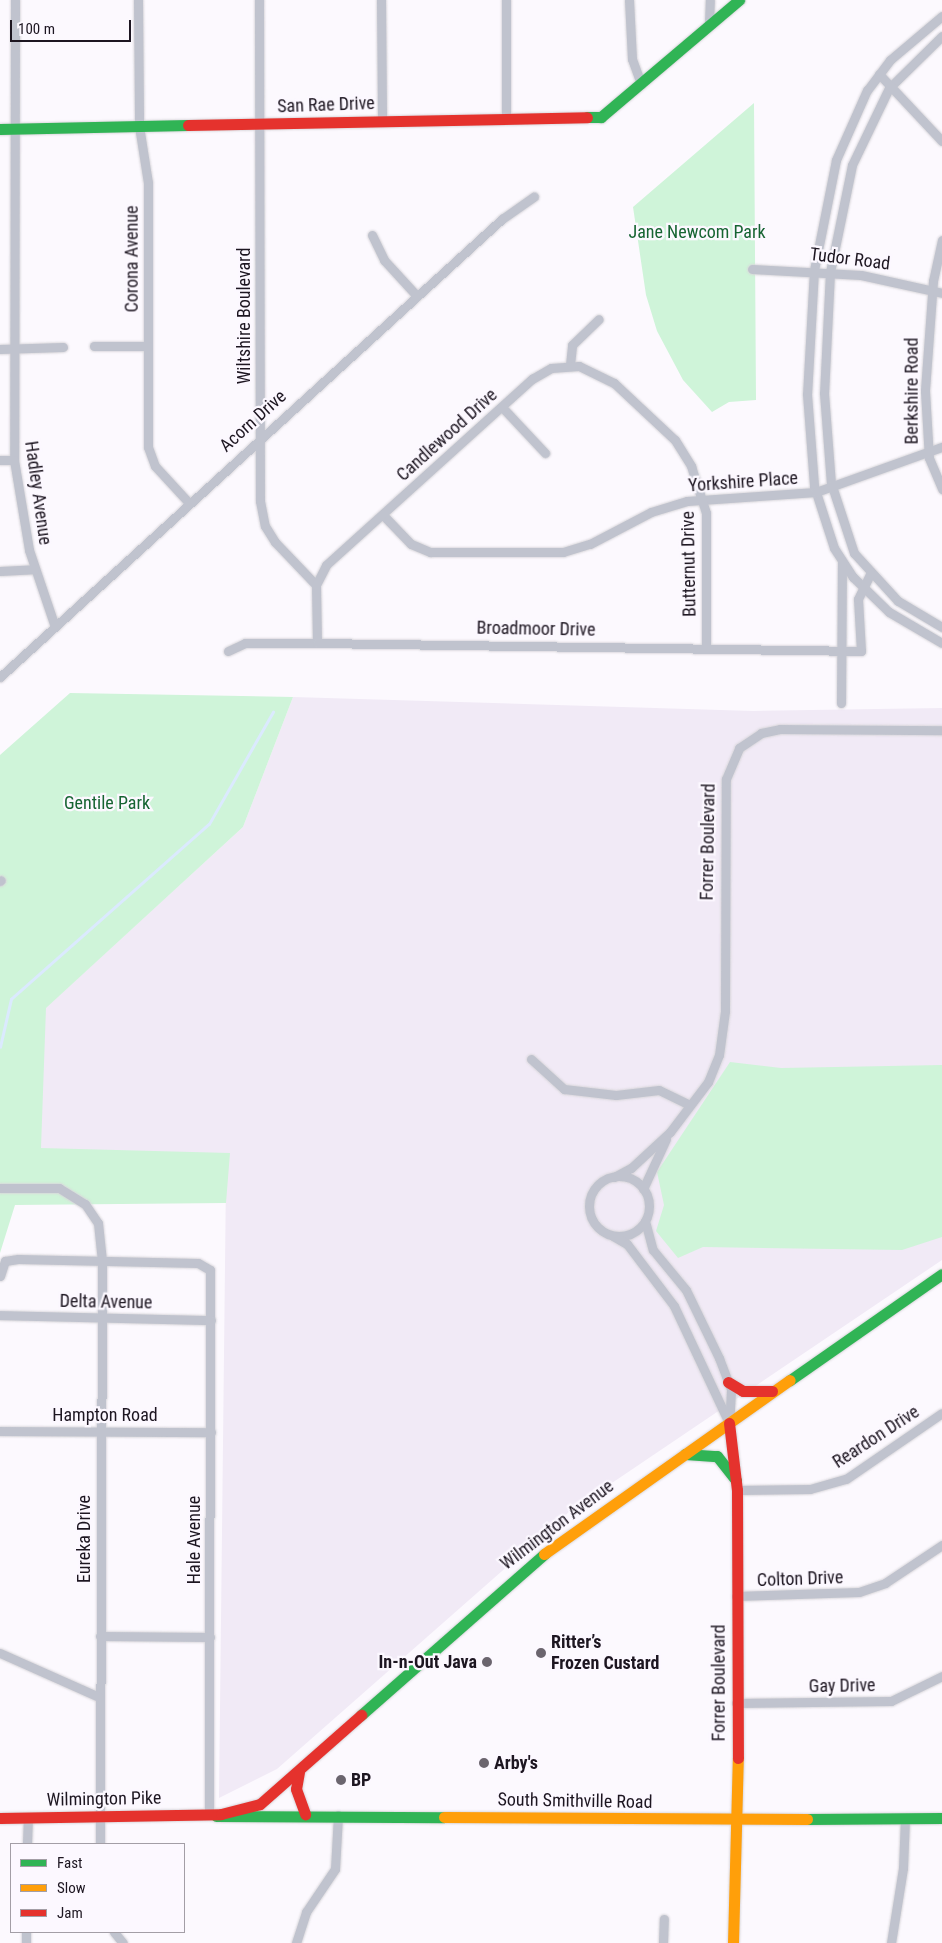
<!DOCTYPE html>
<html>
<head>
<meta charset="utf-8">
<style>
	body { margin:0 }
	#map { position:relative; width:942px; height:1943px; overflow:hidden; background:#fcf9fe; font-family:"Roboto Condensed",sans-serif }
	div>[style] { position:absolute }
	.built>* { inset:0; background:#f1eaf6 }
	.green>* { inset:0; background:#cff4d9 }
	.stream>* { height:2.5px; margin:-1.25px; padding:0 1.25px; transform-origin:1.25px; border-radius:1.25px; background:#dbeafe }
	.roads { filter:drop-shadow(0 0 1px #d8d6da) drop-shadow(0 0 1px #d8d6da) }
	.street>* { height:9px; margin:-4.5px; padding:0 4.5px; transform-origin:4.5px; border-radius:4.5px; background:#c0c3ce }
	.street>.ring { margin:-4.5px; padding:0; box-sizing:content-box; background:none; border:9px solid #c0c3ce; border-radius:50% }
	.fast>* { height:11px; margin:-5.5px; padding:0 5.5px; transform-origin:5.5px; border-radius:5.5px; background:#30b455 }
	.slow>* { height:11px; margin:-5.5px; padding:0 5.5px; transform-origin:5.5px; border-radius:5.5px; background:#ff9f0a }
	.jam>* { height:11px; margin:-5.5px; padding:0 5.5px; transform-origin:5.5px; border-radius:5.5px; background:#e5322d }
	.dots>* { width:14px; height:14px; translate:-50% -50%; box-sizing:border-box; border:2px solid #fcf8ff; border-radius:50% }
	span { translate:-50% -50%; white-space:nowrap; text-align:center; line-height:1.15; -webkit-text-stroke:4.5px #fcf8ff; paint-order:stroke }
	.street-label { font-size:18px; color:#1d1621 }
	.park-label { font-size:18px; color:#166432 }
	.poi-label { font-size:18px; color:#1d1621; font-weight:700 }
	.left { translate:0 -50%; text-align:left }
	.right { translate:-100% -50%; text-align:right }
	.legend { position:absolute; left:10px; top:1843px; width:175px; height:90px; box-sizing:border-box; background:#fcf8ff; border:1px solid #a39ea6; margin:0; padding:6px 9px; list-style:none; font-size:15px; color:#1d1621 }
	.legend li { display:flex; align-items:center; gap:10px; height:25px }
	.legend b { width:25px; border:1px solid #a39ea6 }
	.scale { position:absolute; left:10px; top:20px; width:121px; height:22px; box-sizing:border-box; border:2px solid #1d1621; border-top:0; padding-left:6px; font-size:15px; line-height:18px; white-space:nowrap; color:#1d1621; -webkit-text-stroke:4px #fcf8ff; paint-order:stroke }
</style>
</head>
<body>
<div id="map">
	<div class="built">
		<i style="clip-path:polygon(293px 697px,753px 711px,942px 708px,942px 1260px,569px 1512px,277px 1769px,219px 1798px,226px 1177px,12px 1147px,42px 1011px,243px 827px)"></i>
	</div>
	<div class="green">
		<i style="clip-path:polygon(754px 103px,756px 400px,729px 402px,712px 412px,683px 380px,657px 331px,646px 295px,633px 207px)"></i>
		<i style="clip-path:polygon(70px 693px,293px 697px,243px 827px,46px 1008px,41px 1148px,230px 1153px,226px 1203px,15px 1205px,0 1253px,0 755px)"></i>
		<i style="clip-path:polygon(730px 1062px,781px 1068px,942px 1065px,942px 1237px,902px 1250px,703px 1247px,678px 1258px,656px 1231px,664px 1205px,657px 1172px)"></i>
	</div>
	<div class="stream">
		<i style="left:0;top:1047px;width:49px;rotate:-77.1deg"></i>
		<i style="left:11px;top:999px;width:264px;rotate:-41.5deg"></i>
		<i style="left:209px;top:824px;width:129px;rotate:-60.3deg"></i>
	</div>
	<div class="roads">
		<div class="street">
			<i style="left:15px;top:0;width:460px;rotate:90.1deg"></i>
			<i style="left:14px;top:460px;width:91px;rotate:80.5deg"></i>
			<i style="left:29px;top:550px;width:81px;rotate:71.3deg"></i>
			<i style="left:138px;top:0;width:126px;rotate:89.5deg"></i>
			<i style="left:139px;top:126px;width:58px;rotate:81deg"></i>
			<i style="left:148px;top:183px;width:264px;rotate:90deg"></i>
			<i style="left:148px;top:447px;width:20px;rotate:70deg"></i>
			<i style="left:155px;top:466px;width:50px;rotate:47.4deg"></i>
			<i style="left:259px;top:0;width:501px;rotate:89.89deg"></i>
			<i style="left:260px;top:501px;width:25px;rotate:79deg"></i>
			<i style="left:265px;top:526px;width:19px;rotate:58deg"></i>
			<i style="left:275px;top:542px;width:59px;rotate:46.4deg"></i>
			<i style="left:316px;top:585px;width:58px;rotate:89deg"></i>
			<i style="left:381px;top:0;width:121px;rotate:89.5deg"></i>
			<i style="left:506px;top:0;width:119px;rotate:90deg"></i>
			<i style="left:629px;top:0;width:59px;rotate:87.1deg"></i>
			<i style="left:632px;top:59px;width:27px;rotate:70deg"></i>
			<i style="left:942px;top:16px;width:68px;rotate:139.8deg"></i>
			<i style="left:890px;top:60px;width:38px;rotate:127deg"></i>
			<i style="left:867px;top:90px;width:77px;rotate:113.9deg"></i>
			<i style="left:836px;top:160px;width:112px;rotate:101.3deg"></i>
			<i style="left:814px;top:270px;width:124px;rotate:93.2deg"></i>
			<i style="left:807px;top:394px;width:92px;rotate:85.6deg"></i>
			<i style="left:814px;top:486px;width:65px;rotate:72.1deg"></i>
			<i style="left:834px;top:548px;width:35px;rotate:57deg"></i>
			<i style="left:853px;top:577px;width:50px;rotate:44.2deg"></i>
			<i style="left:889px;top:612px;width:61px;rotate:30.3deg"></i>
			<i style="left:709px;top:24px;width:24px;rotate:-88deg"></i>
			<i style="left:942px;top:36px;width:74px;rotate:135.5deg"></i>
			<i style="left:889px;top:88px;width:85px;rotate:115.7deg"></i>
			<i style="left:852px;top:165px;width:109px;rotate:101.6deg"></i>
			<i style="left:830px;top:272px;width:121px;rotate:92.8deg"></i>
			<i style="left:824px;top:393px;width:90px;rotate:85.6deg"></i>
			<i style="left:831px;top:483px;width:74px;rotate:71.8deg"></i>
			<i style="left:854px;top:553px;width:65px;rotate:47.5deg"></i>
			<i style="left:898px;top:601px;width:51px;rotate:30.6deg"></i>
			<i style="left:879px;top:74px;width:92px;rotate:46.8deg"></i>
			<i style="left:372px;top:235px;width:28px;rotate:64deg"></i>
			<i style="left:384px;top:260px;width:49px;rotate:47.5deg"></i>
			<i style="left:942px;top:240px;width:42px;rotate:102.4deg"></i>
			<i style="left:933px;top:281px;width:110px;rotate:94.2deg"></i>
			<i style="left:925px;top:391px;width:67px;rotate:86.6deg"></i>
			<i style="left:929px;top:458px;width:34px;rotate:67deg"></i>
			<i style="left:752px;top:269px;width:109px;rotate:3.2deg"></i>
			<i style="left:861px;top:275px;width:83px;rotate:12.5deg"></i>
			<i style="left:94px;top:346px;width:54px"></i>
			<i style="left:0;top:349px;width:63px;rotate:-1.8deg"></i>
			<i style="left:570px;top:365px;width:20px;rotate:-84deg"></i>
			<i style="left:572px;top:345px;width:37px;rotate:-44deg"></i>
			<i style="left:502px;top:407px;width:63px;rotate:46.9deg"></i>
			<i style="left:0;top:460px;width:14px"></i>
			<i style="left:383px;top:515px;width:40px;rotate:46deg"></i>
			<i style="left:411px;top:544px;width:21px;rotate:23deg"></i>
			<i style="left:430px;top:552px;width:133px"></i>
			<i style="left:563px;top:552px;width:28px;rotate:-17deg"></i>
			<i style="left:590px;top:544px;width:69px;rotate:-27.7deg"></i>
			<i style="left:651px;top:512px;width:38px;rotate:-17deg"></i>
			<i style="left:687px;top:501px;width:129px;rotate:-4deg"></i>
			<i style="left:816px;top:492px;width:134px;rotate:-19.7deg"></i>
			<i style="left:0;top:571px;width:34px;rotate:-3deg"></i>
			<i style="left:316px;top:585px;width:22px;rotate:-63deg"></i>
			<i style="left:326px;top:565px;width:278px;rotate:-42.1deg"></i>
			<i style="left:532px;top:379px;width:22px;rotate:-30deg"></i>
			<i style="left:551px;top:368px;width:28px;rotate:-4deg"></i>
			<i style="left:579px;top:366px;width:39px;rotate:26deg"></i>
			<i style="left:614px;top:383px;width:83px;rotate:43.1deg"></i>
			<i style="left:675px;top:440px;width:31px;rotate:58deg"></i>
			<i style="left:691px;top:466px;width:49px;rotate:72.3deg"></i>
			<i style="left:706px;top:513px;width:134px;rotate:90deg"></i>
			<i style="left:228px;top:651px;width:19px;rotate:-25deg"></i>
			<i style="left:245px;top:643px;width:72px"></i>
			<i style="left:317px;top:643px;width:544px;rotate:0.84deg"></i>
			<i style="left:861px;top:651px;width:52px;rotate:-93.3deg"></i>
			<i style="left:858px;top:599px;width:28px;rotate:-64deg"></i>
			<i style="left:0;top:677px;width:680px;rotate:-42.38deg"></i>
			<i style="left:502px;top:219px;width:39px;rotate:-35deg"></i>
			<i style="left:841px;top:703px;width:141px;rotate:-89.6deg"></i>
			<i style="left:0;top:881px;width:1px;rotate:-45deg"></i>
			<i style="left:531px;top:1059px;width:45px;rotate:42.3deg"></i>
			<i style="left:564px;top:1089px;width:52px;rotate:6.6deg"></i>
			<i style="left:616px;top:1095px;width:43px;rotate:-6.6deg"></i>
			<i style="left:659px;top:1090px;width:34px;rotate:26deg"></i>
			<i class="ring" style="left:589px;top:1176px;width:51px;height:51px"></i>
			<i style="left:614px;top:1177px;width:19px;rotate:-28deg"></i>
			<i style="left:631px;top:1168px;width:53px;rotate:-42.7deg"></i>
			<i style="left:670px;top:1132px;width:63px;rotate:-52.8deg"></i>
			<i style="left:708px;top:1082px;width:29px;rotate:-68deg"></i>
			<i style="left:719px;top:1055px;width:44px;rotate:-82.2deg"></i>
			<i style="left:725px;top:1011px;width:232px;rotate:-89.8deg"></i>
			<i style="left:726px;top:779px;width:34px;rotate:-67deg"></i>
			<i style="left:739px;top:748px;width:27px;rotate:-34deg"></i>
			<i style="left:761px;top:733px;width:19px;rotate:-12deg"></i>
			<i style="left:780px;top:729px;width:162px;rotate:0.4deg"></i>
			<i style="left:0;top:1188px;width:59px"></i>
			<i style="left:59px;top:1188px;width:31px;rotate:32deg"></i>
			<i style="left:85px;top:1204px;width:23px;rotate:56deg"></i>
			<i style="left:98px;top:1223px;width:37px;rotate:84deg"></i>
			<i style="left:102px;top:1260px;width:584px;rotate:90.2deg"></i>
			<i style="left:643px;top:1189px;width:55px;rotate:-65.3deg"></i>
			<i style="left:645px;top:1221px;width:30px;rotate:75deg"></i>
			<i style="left:653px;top:1250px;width:52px;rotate:50.5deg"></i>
			<i style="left:686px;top:1290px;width:76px;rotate:64.1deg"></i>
			<i style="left:719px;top:1358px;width:34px;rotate:69deg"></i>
			<i style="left:731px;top:1390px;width:33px;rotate:93deg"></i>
			<i style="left:613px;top:1236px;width:16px;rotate:30deg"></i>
			<i style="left:627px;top:1244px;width:78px;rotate:52.8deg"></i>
			<i style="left:674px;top:1306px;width:129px;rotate:64.8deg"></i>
			<i style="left:0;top:1276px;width:16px;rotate:-72deg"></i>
			<i style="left:5px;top:1261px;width:13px;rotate:-9deg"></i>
			<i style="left:18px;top:1259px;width:180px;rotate:1.3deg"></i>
			<i style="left:198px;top:1263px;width:14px;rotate:30deg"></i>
			<i style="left:210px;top:1270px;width:545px;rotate:90.11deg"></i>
			<i style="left:0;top:1315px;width:211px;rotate:1.4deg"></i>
			<i style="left:0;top:1431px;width:211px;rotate:0.3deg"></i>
			<i style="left:737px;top:1490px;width:73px;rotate:-0.8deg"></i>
			<i style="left:810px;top:1489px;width:37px;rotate:-16deg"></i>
			<i style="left:846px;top:1479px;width:116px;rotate:-34.5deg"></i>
			<i style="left:736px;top:1596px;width:123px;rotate:-1.9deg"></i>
			<i style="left:859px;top:1592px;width:28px;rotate:-19deg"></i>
			<i style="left:885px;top:1583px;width:69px;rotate:-33.7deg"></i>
			<i style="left:100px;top:1636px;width:110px;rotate:0.5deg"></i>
			<i style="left:0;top:1653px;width:108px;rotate:24deg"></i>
			<i style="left:736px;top:1703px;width:155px;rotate:-0.7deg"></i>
			<i style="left:891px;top:1701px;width:57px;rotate:-26.1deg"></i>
			<i style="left:27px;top:1844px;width:26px;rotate:-88deg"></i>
			<i style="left:114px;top:1932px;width:14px;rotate:51deg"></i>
			<i style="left:26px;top:1943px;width:11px;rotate:-90deg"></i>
			<i style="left:296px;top:1943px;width:33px;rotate:-72deg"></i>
			<i style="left:306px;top:1912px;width:52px;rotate:-56deg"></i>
			<i style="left:335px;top:1869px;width:54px;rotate:-86.8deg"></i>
			<i style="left:663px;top:1943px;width:24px;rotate:-88deg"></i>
			<i style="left:891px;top:1943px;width:76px;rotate:-80.9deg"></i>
			<i style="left:903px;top:1868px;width:50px;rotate:-87.7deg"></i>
		</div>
		<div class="fast">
			<i style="left:587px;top:117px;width:14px"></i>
			<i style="left:601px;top:117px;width:181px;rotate:-40.3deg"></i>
			<i style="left:0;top:129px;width:188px;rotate:-1.2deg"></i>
			<i style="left:790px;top:1380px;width:185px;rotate:-34.9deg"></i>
			<i style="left:685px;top:1454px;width:32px;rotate:4deg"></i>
			<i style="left:717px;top:1456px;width:31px;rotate:52deg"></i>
			<i style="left:361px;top:1715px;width:244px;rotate:-41.3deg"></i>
			<i style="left:216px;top:1816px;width:228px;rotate:0.3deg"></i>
			<i style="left:807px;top:1819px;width:135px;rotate:-0.4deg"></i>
		</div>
		<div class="slow">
			<i style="left:544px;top:1554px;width:301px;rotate:-35.3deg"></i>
			<i style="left:444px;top:1817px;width:363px;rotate:0.3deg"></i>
			<i style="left:733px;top:1943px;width:185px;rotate:-88.5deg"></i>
		</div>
		<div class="jam">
			<i style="left:188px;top:125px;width:399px;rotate:-1.1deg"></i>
			<i style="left:728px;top:1382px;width:17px;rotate:31deg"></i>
			<i style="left:743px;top:1391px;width:29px"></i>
			<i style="left:729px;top:1423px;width:67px;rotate:83.2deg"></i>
			<i style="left:737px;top:1490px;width:268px;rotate:89.8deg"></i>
			<i style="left:299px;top:1772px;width:17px;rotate:100deg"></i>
			<i style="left:296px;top:1789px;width:27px;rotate:70deg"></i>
			<i style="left:0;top:1818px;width:221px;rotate:-1deg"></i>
			<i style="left:221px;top:1814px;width:40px;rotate:-14.4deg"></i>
			<i style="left:260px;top:1804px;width:135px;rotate:-41.4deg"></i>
		</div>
	</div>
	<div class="dots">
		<i style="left:541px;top:1653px;background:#6b656e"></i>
		<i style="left:487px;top:1662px;background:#6b656e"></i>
		<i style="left:484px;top:1763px;background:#6b656e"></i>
		<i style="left:341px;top:1780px;background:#6b656e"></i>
	</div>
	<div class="street-label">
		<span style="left:326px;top:105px;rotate:-2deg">San Rae Drive</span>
		<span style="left:132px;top:259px;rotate:-90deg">Corona Avenue</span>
		<span style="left:850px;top:259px;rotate:7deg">Tudor Road</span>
		<span style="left:244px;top:316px;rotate:-90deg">Wiltshire Boulevard</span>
		<span style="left:912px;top:391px;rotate:-90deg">Berkshire Road</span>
		<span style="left:253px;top:421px;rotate:-42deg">Acorn Drive</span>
		<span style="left:447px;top:435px;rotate:-42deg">Candlewood Drive</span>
		<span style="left:743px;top:482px;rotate:-4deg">Yorkshire Place</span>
		<span style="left:38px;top:493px;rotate:82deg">Hadley Avenue</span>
		<span style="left:689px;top:564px;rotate:-91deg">Butternut Drive</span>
		<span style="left:536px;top:629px;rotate:1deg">Broadmoor Drive</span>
		<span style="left:708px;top:842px;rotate:-89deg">Forrer Boulevard</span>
		<span style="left:106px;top:1302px;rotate:1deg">Delta Avenue</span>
		<span style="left:105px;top:1415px">Hampton Road</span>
		<span style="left:876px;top:1437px;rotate:-33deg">Reardon Drive</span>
		<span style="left:557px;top:1525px;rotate:-37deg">Wilmington Avenue</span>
		<span style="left:84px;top:1539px;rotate:-90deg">Eureka Drive</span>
		<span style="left:194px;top:1540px;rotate:-90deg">Hale Avenue</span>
		<span style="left:800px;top:1579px;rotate:-2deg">Colton Drive</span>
		<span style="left:719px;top:1683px;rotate:-90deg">Forrer Boulevard</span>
		<span style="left:842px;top:1686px;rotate:-1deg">Gay Drive</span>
		<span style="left:104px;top:1799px;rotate:-1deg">Wilmington Pike</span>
		<span style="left:575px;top:1801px;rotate:1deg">South Smithville Road</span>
	</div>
	<div class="park-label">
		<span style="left:697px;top:232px">Jane Newcom Park</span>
		<span style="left:107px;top:803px">Gentile Park</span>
	</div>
	<div class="poi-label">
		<span class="left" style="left:551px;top:1653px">Ritter’s<br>Frozen Custard</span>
		<span class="right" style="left:477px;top:1662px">In-n-Out Java</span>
		<span class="left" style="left:494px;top:1763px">Arby's</span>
		<span class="left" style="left:351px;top:1780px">BP</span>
	</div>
	<ul class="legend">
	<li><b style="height:6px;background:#30b455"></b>Fast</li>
	<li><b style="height:6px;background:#ff9f0a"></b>Slow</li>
	<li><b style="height:6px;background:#e5322d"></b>Jam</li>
	</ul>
	<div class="scale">100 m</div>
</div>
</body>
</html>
